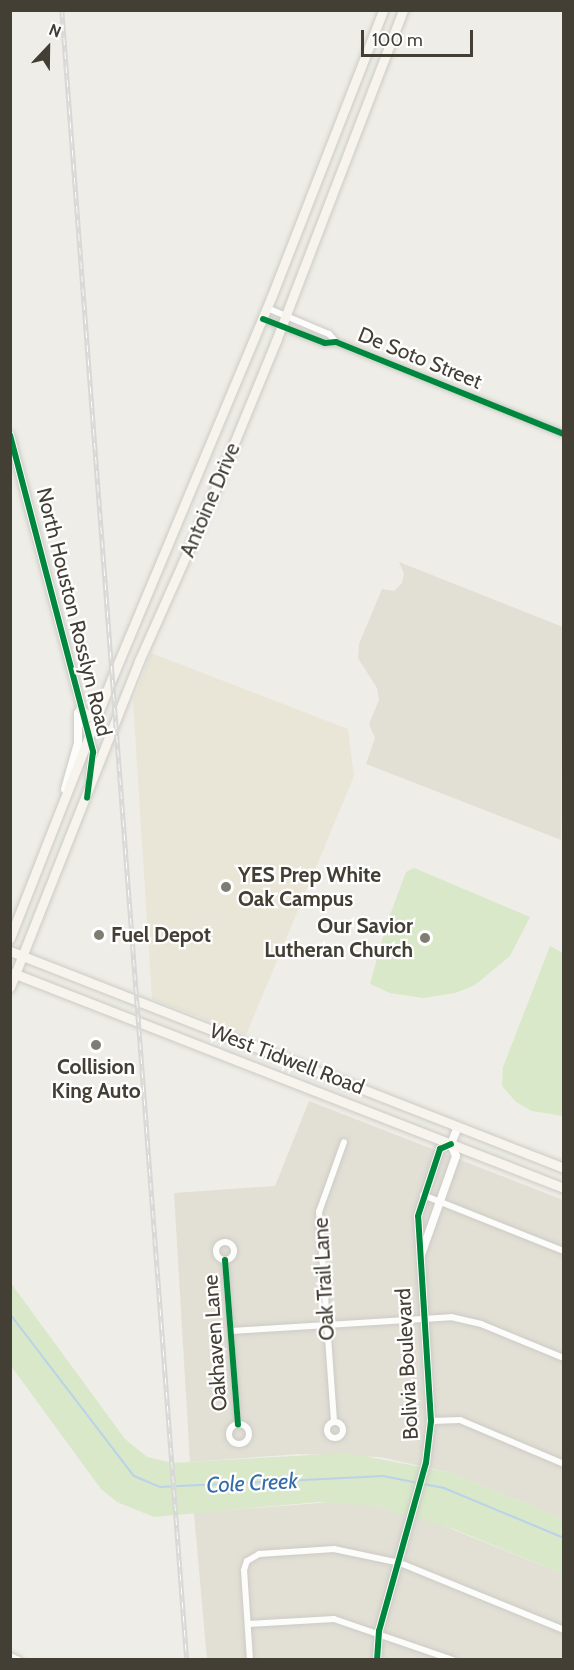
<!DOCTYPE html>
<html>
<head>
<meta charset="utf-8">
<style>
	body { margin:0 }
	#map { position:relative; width:574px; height:1670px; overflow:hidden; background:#eeede7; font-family:Cabin,sans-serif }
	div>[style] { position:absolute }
	.residential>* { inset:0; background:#e2dfd5 }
	.education>* { inset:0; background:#e9e6d7 }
	.green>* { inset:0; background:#d8e8c8 }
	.stream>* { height:2px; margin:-1px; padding:0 1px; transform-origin:1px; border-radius:1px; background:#bad2ea }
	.roads { filter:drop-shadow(0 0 2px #cccbc5) drop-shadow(0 0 2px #cccbc5) }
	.minor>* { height:6px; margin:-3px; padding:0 3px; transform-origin:3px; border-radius:3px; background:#fcfcfb }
	.minor>.ring { margin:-3px; padding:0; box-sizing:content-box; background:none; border:6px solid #fcfcfb; border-radius:50% }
	.tertiary>* { height:8px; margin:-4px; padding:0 4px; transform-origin:4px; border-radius:4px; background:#fcfcfb }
	.secondary>* { height:9px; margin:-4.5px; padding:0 4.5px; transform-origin:4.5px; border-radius:4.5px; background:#f6f4ed }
	.rail>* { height:4.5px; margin-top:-2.25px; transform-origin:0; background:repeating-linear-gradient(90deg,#fff 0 7px,#d8d8d7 0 14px); box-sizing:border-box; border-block:2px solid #d8d8d7 }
	.cycleway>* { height:6px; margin:-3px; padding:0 3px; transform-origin:3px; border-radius:3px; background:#00873e }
	.dots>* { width:16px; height:16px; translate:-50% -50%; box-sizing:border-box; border:3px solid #fff; border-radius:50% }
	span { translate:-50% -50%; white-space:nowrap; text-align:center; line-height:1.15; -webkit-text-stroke:4.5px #fff; paint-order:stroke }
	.street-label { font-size:21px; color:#433f35 }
	.poi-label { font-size:21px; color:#433f35; font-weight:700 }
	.left { translate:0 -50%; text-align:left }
	.right { translate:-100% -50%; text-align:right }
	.water-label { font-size:22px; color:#346ba9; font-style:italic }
	.frame { position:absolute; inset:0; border:12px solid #433f35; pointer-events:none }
	.north { position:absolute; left:18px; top:18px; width:60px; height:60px; -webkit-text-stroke:4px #fff; paint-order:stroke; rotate:22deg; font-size:16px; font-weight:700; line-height:24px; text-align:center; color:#433f35 }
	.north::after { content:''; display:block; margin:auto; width:21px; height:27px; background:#433f35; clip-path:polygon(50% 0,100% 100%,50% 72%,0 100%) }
	.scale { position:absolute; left:361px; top:30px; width:112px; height:27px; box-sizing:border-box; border:3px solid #433f35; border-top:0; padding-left:8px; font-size:18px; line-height:21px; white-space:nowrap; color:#433f35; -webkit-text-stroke:4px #fff; paint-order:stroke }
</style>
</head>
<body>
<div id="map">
	<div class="residential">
		<i style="clip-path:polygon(399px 562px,563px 627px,561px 840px,366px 764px,375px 738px,369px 724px,379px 700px,377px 688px,358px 658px,359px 644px,382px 589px,394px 591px,402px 583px,404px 574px)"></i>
		<i style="clip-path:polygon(309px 1101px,563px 1200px,563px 1519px,452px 1473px,380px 1457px,299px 1454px,190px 1462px,174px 1193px,275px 1186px)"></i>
		<i style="clip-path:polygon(333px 1502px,378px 1507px,442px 1525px,563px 1574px,563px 1659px,207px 1659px,194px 1513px)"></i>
	</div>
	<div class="education">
		<i style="clip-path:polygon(151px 653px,348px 729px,354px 776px,246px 1035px,152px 999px,133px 701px)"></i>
	</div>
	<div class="green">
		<i style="clip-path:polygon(414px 868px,530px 917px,510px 956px,475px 985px,455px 993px,423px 998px,390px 993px,370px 984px,387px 923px,406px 872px)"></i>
		<i style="clip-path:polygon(550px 946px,563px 953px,563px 1116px,532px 1111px,516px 1102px,502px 1086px,503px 1067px)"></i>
		<i style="clip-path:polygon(10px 1282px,125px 1439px,147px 1457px,173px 1463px,348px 1453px,452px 1473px,563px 1519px,563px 1574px,454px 1529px,378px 1507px,318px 1502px,154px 1517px,117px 1502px,101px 1489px,11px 1366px)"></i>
	</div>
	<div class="stream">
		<i style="left:10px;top:1314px;width:204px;rotate:52.6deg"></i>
		<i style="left:134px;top:1476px;width:28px;rotate:23deg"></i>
		<i style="left:160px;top:1487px;width:223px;rotate:-2.8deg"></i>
		<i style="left:383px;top:1476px;width:62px;rotate:11.1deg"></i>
		<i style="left:444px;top:1488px;width:130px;rotate:22.6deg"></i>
	</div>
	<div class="roads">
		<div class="minor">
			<i style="left:267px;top:308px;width:67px;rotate:22.8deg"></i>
			<i style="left:329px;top:334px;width:11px;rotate:49deg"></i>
			<i style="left:263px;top:319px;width:66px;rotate:21.2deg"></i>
			<i style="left:325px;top:343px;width:11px;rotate:-5deg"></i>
			<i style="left:336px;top:342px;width:246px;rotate:22deg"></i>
			<i style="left:423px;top:1195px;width:152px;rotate:21.7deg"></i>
			<i class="ring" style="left:216px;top:1242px;width:12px;height:12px"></i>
			<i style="left:225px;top:1260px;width:165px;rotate:85.5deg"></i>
			<i style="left:231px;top:1331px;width:220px;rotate:-3.6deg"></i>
			<i style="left:451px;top:1317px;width:31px;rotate:13deg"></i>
			<i style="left:481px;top:1324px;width:90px;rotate:22.3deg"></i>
			<i style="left:334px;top:1421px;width:210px;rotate:-94.1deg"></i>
			<i style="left:319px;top:1212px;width:74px;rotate:-70.3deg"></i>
			<i style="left:431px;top:1421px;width:29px;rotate:-2deg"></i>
			<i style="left:460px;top:1420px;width:113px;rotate:22.9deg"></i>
			<i class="ring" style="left:327px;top:1422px;width:10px;height:10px"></i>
			<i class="ring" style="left:229px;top:1424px;width:14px;height:14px"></i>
			<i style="left:248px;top:1624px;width:86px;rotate:-3.3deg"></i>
			<i style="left:334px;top:1619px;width:126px;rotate:19deg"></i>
			<i style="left:10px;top:1656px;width:10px;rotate:24deg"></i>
			<i style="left:250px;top:1660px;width:90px;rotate:-93.8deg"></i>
			<i style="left:244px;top:1570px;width:9px;rotate:-72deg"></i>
			<i style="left:247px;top:1561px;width:14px;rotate:-30deg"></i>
			<i style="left:259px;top:1554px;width:75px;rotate:-3.8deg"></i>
			<i style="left:334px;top:1549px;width:67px;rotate:12deg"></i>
			<i style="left:400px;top:1563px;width:177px;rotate:22.2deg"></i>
		</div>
		<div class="tertiary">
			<i style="left:10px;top:435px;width:328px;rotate:75.3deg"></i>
			<i style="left:93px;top:752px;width:26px;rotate:97deg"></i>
			<i style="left:65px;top:789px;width:48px;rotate:-74.2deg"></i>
			<i style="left:78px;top:743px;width:30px;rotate:-90deg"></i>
			<i style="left:421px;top:1255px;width:105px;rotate:-70.5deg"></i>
			<i style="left:456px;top:1156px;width:13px;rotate:-113deg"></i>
			<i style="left:451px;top:1144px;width:18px;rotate:-68deg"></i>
			<i style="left:377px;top:1660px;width:29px;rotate:-86deg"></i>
			<i style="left:379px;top:1631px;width:174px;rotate:-74.4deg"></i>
			<i style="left:426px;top:1463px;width:42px;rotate:-83.2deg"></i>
			<i style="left:431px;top:1421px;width:205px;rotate:-93.6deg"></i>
			<i style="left:418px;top:1216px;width:71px;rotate:-71.8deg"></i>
			<i style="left:440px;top:1149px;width:12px;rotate:-24deg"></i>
		</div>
		<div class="secondary">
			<i style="left:80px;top:709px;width:11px;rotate:41deg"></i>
			<i style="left:88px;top:716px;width:13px;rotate:-29deg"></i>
			<i style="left:10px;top:938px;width:285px;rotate:-68.6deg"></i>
			<i style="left:114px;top:673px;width:407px;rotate:-67.3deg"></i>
			<i style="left:271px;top:298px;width:309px;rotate:-68.7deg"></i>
			<i style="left:10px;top:951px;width:595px;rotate:21.39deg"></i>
			<i style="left:13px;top:973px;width:591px;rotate:21.32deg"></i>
			<i style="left:10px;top:987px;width:351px;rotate:-68.4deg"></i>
			<i style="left:139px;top:661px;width:180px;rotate:-66deg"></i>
			<i style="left:212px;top:497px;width:169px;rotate:-67.7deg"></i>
			<i style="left:276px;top:341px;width:355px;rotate:-69deg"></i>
		</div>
	</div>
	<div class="rail">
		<i style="left:62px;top:10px;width:1655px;rotate:85.67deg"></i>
	</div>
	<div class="cycleway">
		<i style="left:263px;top:319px;width:66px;rotate:21.2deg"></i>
		<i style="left:325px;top:343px;width:11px;rotate:-5deg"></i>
		<i style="left:336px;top:342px;width:246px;rotate:22deg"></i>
		<i style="left:10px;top:435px;width:328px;rotate:75.3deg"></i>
		<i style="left:93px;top:752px;width:46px;rotate:97.4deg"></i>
		<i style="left:225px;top:1260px;width:165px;rotate:85.5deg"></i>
		<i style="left:377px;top:1660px;width:29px;rotate:-86deg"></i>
		<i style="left:379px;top:1631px;width:174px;rotate:-74.4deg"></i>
		<i style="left:426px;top:1463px;width:42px;rotate:-83.2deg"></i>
		<i style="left:431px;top:1421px;width:205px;rotate:-93.6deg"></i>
		<i style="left:418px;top:1216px;width:71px;rotate:-71.8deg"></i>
		<i style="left:440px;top:1149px;width:12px;rotate:-24deg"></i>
	</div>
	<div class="dots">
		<i style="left:226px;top:887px;background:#7f7c73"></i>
		<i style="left:99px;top:935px;background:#7f7c73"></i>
		<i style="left:425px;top:938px;background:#7f7c73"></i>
		<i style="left:96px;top:1045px;background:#7f7c73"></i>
	</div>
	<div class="street-label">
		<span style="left:420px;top:358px;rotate:22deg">De Soto Street</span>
		<span style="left:210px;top:500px;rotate:-67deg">Antoine Drive</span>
		<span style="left:74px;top:612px;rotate:76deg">North Houston Rosslyn Road</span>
		<span style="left:287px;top:1059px;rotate:21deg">West Tidwell Road</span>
		<span style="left:324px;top:1279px;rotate:-93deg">Oak Trail Lane</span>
		<span style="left:215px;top:1343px;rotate:-94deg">Oakhaven Lane</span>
		<span style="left:407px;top:1364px;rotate:-93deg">Bolivia Boulevard</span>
	</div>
	<div class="poi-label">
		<span class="left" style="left:238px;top:887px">YES Prep White<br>Oak Campus</span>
		<span class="right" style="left:413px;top:938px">Our Savior<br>Lutheran Church</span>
		<span class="left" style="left:111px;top:935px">Fuel Depot</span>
		<span style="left:96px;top:1079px">Collision<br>King Auto</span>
	</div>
	<div class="water-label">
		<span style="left:252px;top:1483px;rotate:-3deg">Cole Creek</span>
	</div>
	<div class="frame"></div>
	<div class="north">N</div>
	<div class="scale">100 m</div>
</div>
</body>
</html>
